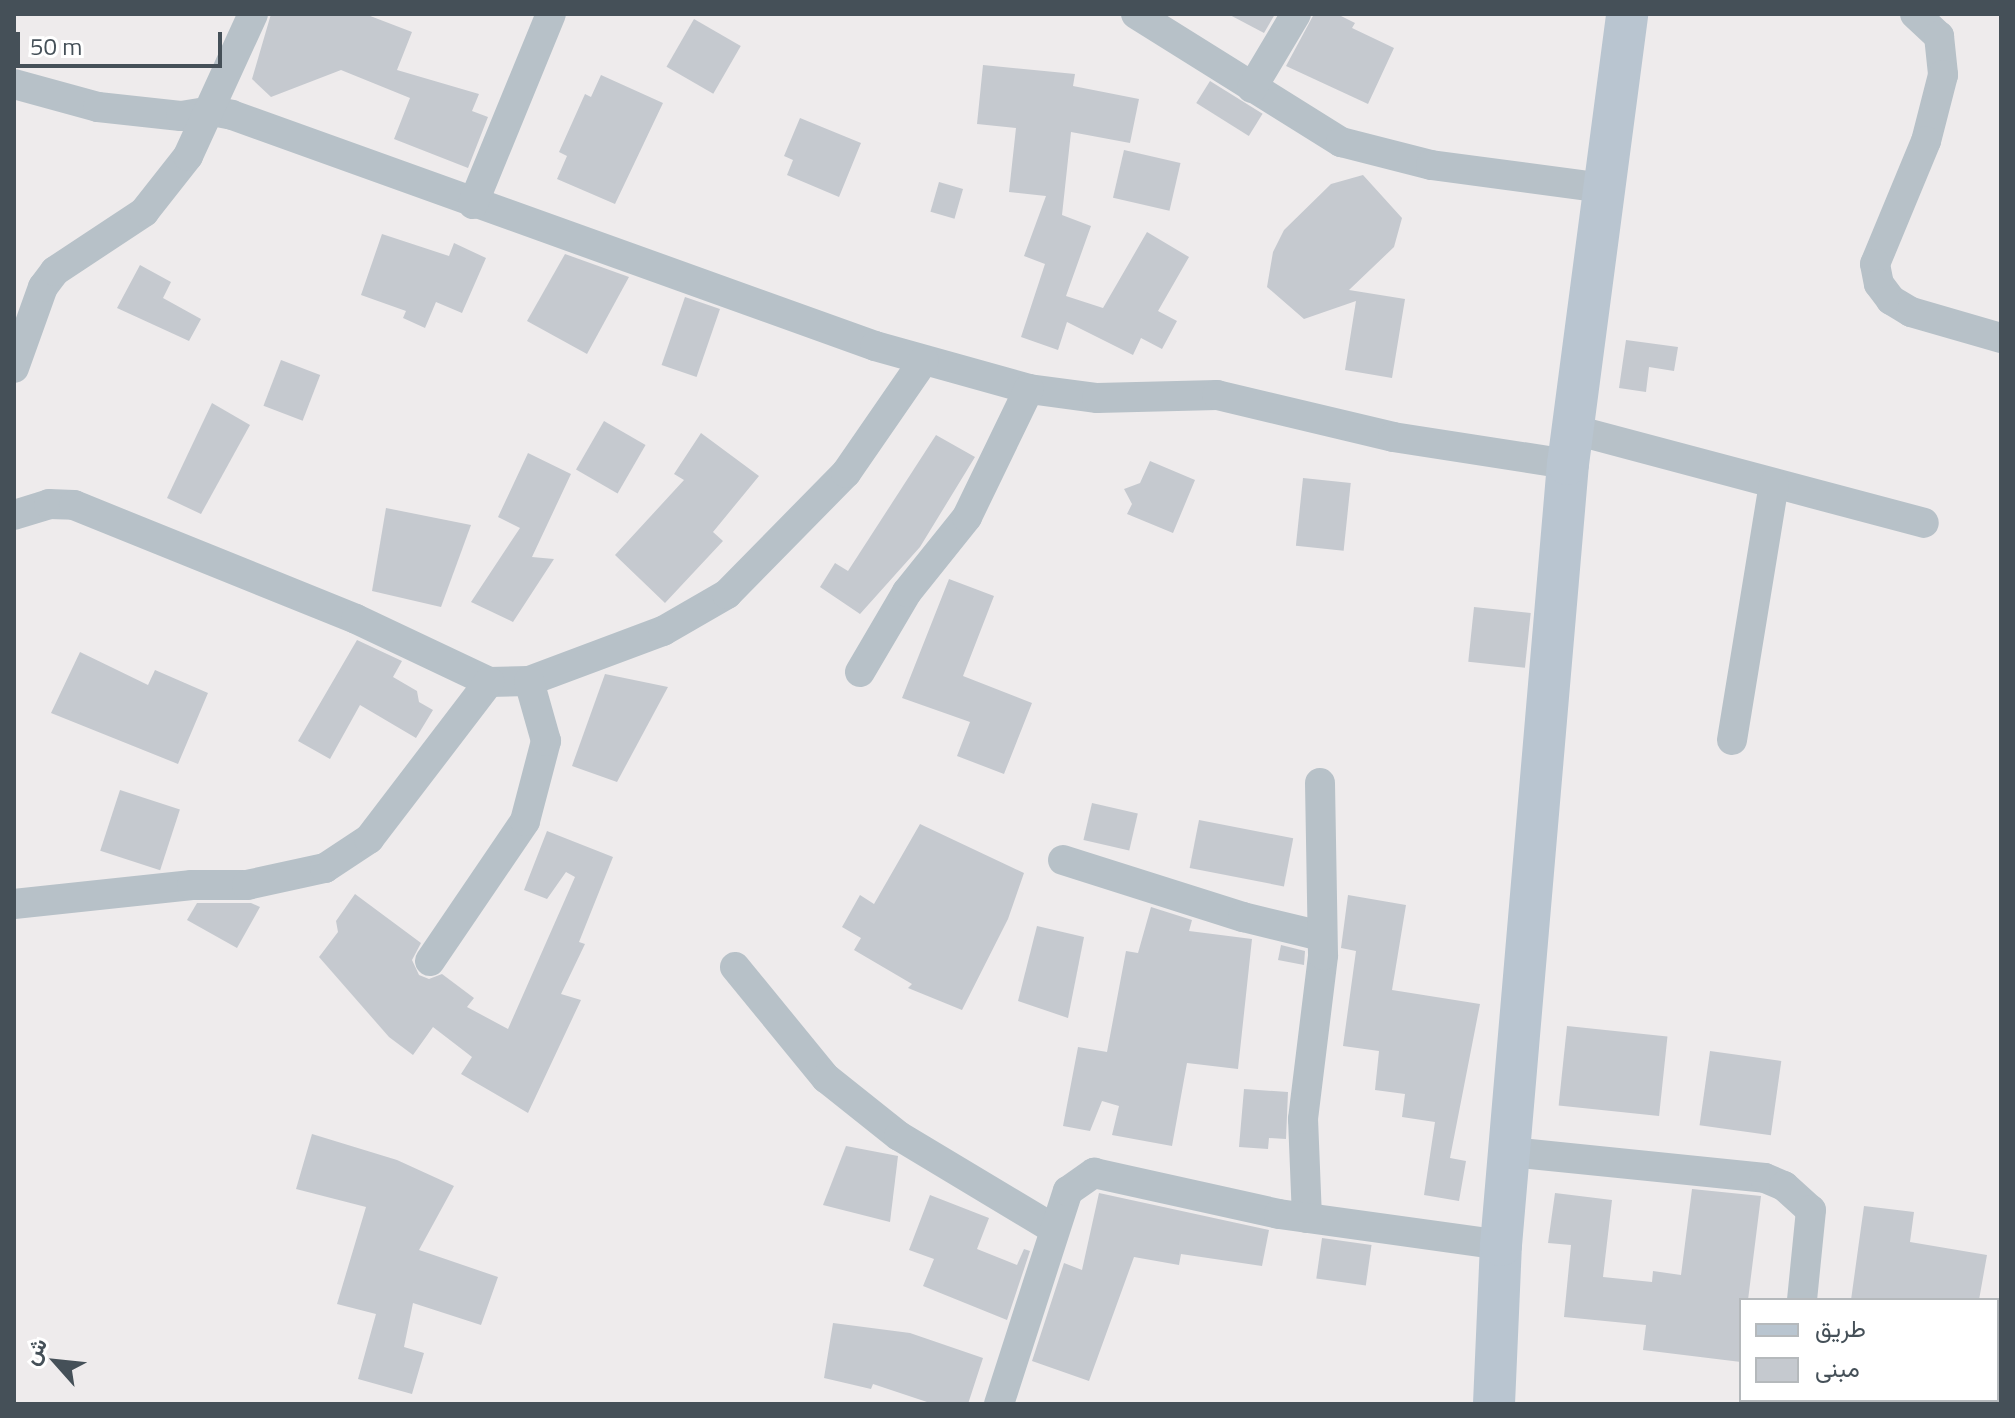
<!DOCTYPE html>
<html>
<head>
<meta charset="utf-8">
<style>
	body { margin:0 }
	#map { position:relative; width:2015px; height:1418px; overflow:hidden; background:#eeebec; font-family:"Titillium Web",Vazirmatn,sans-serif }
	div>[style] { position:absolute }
	.building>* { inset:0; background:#c5c9cf; transform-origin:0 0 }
	.street>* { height:30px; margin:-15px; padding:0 15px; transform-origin:15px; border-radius:15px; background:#b7c1c8 }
	.secondary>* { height:42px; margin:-21px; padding:0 21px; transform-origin:21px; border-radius:21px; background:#b9c5d0 }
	span { translate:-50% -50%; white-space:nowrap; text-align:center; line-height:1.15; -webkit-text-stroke:6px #fff; paint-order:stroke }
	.frame { position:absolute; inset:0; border:16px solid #455058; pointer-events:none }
	.legend { position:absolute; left:1739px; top:1298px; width:260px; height:104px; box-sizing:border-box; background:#fff; border:2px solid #b5b9bc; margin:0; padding:10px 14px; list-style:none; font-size:24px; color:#455058 }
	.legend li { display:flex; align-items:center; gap:16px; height:40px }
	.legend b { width:40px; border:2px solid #b5b9bc }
	.north { position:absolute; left:16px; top:1322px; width:80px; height:80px; -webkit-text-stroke:6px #fff; paint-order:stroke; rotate:297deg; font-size:22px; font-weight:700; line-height:32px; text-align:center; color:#455058 }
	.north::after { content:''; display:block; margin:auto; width:28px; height:36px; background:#455058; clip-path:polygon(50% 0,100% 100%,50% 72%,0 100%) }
	.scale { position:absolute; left:16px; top:32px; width:206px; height:36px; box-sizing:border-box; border:4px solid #455058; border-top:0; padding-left:10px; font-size:24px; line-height:28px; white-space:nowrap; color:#455058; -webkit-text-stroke:6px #fff; paint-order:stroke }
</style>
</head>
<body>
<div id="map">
	<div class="building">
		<i style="clip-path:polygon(271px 14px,365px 14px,412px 32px,397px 70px,479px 94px,472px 111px,488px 117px,468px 168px,394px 139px,410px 98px,341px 70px,271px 97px,252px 79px)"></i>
		<i style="clip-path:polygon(1228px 14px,1275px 14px,1264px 33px)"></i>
		<i style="clip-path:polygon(1314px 14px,1337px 14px,1355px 23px,1352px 28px,1394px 48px,1368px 104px,1286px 66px)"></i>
		<i style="left:694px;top:19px;width:54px;height:55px;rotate:30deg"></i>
		<i style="clip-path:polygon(983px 65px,1075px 74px,1073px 86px,1139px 99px,1130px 143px,1071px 132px,1062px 215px,1091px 226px,1066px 296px,1103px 308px,1147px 232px,1189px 257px,1158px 311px,1177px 321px,1162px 349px,1141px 338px,1133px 355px,1067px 322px,1058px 350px,1021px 337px,1045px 264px,1024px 256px,1046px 196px,1009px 192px,1016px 128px,977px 124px)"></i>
		<i style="clip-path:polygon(601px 75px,663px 103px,615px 204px,557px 179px,567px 156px,559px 152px,585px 94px,591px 97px)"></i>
		<i style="left:1210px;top:81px;width:62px;height:26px;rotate:32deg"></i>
		<i style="clip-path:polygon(800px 118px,861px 143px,839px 197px,787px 175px,793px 160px,784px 156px)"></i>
		<i style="left:1124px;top:150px;width:58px;height:49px;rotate:13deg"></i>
		<i style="clip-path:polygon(1363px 175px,1402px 218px,1394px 247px,1349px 290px,1405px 299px,1392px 378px,1345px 370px,1356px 301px,1304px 319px,1267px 287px,1273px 252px,1284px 230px,1331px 184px)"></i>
		<i style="left:939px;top:182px;width:25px;height:31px;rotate:16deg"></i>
		<i style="clip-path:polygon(382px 234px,449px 256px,454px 243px,486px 258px,462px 313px,436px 302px,425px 328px,403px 318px,406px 311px,361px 295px)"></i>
		<i style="clip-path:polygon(565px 254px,629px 277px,587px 354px,527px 321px)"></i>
		<i style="clip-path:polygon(140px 265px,171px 282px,163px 298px,201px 319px,189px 341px,117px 308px)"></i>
		<i style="left:685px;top:297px;width:37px;height:72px;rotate:19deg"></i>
		<i style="clip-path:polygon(1626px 340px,1678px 347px,1674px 371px,1649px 367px,1646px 392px,1619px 388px)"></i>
		<i style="left:281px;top:360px;width:42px;height:49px;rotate:21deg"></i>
		<i style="clip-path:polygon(212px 403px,250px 425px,201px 514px,167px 498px)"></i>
		<i style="left:604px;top:421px;width:48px;height:56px;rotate:30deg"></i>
		<i style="clip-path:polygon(701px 433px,759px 476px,713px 532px,723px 541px,665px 603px,615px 555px,684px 480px,674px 474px)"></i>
		<i style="clip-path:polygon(936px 435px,975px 457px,920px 547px,860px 614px,820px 587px,835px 563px,848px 571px)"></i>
		<i style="clip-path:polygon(528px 453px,571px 474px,532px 557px,554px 559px,513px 622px,471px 602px,520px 528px,498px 517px)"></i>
		<i style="clip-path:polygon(1150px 461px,1195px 480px,1173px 533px,1127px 514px,1132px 504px,1124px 489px,1140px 483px)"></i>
		<i style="left:1303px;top:478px;width:48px;height:68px;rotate:6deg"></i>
		<i style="clip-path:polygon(386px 508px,471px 525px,441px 607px,372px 591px)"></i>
		<i style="clip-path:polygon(949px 579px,994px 596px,963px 676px,1032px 703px,1004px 774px,957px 756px,970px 722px,902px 698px)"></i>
		<i style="left:1474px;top:607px;width:57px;height:55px;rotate:6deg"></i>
		<i style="clip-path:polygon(357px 640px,402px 661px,393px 677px,417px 691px,419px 702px,433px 710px,416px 738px,360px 705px,330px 759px,298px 741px)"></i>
		<i style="clip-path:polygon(80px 652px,148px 685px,155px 670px,208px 693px,178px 764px,51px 713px)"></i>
		<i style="clip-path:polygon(605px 674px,668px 687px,617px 782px,572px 766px)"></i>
		<i style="left:120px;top:790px;width:63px;height:64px;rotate:18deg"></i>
		<i style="left:1092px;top:803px;width:47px;height:38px;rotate:13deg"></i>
		<i style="left:1199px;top:820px;width:96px;height:49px;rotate:11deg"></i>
		<i style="clip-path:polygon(920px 824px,1024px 873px,1008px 919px,962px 1010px,908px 988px,912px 984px,854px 950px,861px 938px,842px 927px,860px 895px,874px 904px)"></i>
		<i style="clip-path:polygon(547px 831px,613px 857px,579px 942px,585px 944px,561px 994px,581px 1000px,528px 1113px,461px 1074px,472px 1057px,433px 1027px,413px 1055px,389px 1037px,319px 957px,338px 932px,336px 921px,355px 894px,421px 943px,412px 960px,419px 975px,429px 979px,442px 974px,474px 998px,467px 1007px,508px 1029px,575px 877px,566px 872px,547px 899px,524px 890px)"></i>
		<i style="clip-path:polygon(1348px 895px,1406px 905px,1392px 990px,1480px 1004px,1450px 1158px,1466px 1161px,1459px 1201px,1424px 1195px,1435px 1122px,1402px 1117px,1405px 1094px,1375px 1090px,1379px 1051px,1343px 1046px,1356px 951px,1341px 948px)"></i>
		<i style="clip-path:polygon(197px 903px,251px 903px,260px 907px,237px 948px,187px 920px)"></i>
		<i style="clip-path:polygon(1151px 907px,1192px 920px,1189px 931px,1252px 939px,1238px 1069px,1187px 1063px,1172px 1146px,1112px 1135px,1119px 1106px,1102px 1101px,1090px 1131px,1063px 1126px,1078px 1047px,1107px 1052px,1126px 951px,1138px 953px)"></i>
		<i style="clip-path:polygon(1037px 926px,1084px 937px,1068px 1018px,1018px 1001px)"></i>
		<i style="clip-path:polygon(1281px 945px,1305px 951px,1304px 965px,1278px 960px)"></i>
		<i style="left:1567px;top:1026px;width:101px;height:80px;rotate:6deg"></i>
		<i style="left:1710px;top:1051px;width:72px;height:75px;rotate:8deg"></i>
		<i style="clip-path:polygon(1244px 1089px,1288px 1092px,1286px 1139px,1269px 1138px,1268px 1149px,1239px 1147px)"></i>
		<i style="clip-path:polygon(312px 1134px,397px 1160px,454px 1186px,419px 1250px,498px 1277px,481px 1325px,413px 1303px,404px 1347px,424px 1353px,412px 1394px,358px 1379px,376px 1314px,337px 1304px,366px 1207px,296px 1189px)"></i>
		<i style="clip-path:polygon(846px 1146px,898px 1156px,890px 1222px,823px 1205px)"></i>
		<i style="clip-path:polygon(1692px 1189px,1761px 1196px,1748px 1300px,1741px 1300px,1741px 1362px,1643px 1350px,1646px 1325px,1564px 1317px,1571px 1245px,1548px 1243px,1555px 1193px,1612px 1200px,1603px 1277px,1652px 1282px,1653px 1271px,1681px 1275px)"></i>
		<i style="clip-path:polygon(1099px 1193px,1269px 1230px,1262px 1266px,1181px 1254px,1179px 1265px,1134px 1257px,1089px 1381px,1032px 1361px,1064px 1263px,1082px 1270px)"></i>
		<i style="clip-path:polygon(930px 1195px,989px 1218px,977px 1249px,1017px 1265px,1024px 1249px,1030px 1251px,1007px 1320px,923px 1286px,934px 1259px,909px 1250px)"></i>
		<i style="clip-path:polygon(1864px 1206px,1914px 1212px,1910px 1242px,1987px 1255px,1979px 1300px,1851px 1300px)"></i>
		<i style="left:1322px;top:1238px;width:50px;height:41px;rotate:8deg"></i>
		<i style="clip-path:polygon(833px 1323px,910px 1333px,983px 1358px,968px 1404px,933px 1404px,873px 1384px,871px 1389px,824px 1378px)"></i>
	</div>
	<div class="street">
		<i style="left:1136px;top:14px;width:242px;rotate:32deg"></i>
		<i style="left:1341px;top:142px;width:93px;rotate:14.3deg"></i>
		<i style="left:1431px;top:165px;width:175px;rotate:7.6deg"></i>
		<i style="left:1915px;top:14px;width:33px;rotate:43deg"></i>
		<i style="left:1939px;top:36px;width:39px;rotate:84deg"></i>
		<i style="left:1943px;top:75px;width:68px;rotate:104.4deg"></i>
		<i style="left:1926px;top:141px;width:133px;rotate:112.5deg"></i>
		<i style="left:1875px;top:264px;width:20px;rotate:79deg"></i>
		<i style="left:1879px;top:284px;width:20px;rotate:53deg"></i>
		<i style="left:1891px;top:300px;width:23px;rotate:31deg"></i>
		<i style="left:1911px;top:312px;width:94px;rotate:16.1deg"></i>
		<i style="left:14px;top:84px;width:87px;rotate:15.3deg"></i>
		<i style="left:98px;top:107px;width:83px;rotate:6.2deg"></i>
		<i style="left:181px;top:116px;width:31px;rotate:-9deg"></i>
		<i style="left:212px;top:111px;width:20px;rotate:11deg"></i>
		<i style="left:232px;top:115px;width:683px;rotate:19.76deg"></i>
		<i style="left:875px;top:346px;width:160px;rotate:15.6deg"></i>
		<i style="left:1029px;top:389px;width:69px;rotate:7.5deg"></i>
		<i style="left:1097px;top:398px;width:120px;rotate:-1.4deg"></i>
		<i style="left:1217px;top:395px;width:181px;rotate:13.4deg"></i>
		<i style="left:1393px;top:437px;width:177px;rotate:8.8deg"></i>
		<i style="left:1252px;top:88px;width:86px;rotate:-59.3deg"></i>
		<i style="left:473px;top:204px;width:205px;rotate:-67.7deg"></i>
		<i style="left:14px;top:368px;width:86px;rotate:-70.3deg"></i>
		<i style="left:43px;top:287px;width:20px;rotate:-53deg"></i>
		<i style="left:55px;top:271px;width:107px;rotate:-33.5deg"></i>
		<i style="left:144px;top:212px;width:71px;rotate:-51.8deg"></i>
		<i style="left:188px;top:156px;width:156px;rotate:-65.4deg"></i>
		<i style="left:1571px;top:429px;width:365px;rotate:14.9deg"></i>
		<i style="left:14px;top:515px;width:37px;rotate:-17deg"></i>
		<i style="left:49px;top:504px;width:25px;rotate:2deg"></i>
		<i style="left:74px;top:505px;width:304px;rotate:22deg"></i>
		<i style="left:356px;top:619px;width:147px;rotate:25.3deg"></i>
		<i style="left:489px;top:682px;width:40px;rotate:-1.4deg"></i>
		<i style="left:529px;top:681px;width:143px;rotate:-20.5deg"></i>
		<i style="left:663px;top:631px;width:74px;rotate:-30deg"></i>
		<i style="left:727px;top:594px;width:170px;rotate:-45.5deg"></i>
		<i style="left:846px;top:473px;width:137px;rotate:-55.4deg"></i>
		<i style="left:860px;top:672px;width:93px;rotate:-59.6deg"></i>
		<i style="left:907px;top:592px;width:96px;rotate:-51.3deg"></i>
		<i style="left:967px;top:517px;width:142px;rotate:-64.2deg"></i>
		<i style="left:1732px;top:740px;width:259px;rotate:-80.7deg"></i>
		<i style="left:1063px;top:860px;width:189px;rotate:17.6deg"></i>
		<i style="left:1243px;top:917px;width:80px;rotate:13.7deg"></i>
		<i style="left:14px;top:904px;width:179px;rotate:-6.1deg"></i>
		<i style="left:192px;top:885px;width:55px"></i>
		<i style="left:247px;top:885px;width:80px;rotate:-12.3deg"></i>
		<i style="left:325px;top:868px;width:53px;rotate:-33.4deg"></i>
		<i style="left:369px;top:839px;width:198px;rotate:-52.6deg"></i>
		<i style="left:430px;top:961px;width:169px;rotate:-55.8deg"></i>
		<i style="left:525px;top:821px;width:83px;rotate:-75.3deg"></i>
		<i style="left:546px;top:741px;width:62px;rotate:-105.8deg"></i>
		<i style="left:735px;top:967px;width:144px;rotate:50.7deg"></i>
		<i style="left:826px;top:1078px;width:93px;rotate:38.5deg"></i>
		<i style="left:899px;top:1136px;width:181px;rotate:31deg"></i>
		<i style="left:1510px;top:1152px;width:256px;rotate:5.8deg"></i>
		<i style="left:1765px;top:1178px;width:21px;rotate:23deg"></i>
		<i style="left:1784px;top:1186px;width:36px;rotate:42deg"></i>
		<i style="left:1811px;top:1210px;width:90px;rotate:95.7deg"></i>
		<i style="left:1307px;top:1218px;width:99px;rotate:-92.3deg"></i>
		<i style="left:1303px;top:1119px;width:165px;rotate:-83deg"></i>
		<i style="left:1323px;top:955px;width:172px;rotate:-91deg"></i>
		<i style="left:1824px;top:1400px;width:4px;rotate:76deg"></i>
		<i style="left:999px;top:1404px;width:224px;rotate:-72.1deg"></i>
		<i style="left:1068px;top:1191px;width:32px;rotate:-35deg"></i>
		<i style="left:1094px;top:1173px;width:189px;rotate:12.5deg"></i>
		<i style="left:1279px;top:1214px;width:224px;rotate:7.9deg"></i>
		<i style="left:1999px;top:1404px;width:30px;rotate:-86deg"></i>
	</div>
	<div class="secondary">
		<i style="left:1494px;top:1404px;width:159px;rotate:-87.5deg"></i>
		<i style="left:1501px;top:1245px;width:784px;rotate:-85.1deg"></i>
		<i style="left:1568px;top:464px;width:454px;rotate:-82.5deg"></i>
	</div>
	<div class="frame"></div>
	<ul class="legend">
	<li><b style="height:10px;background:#b9c5d0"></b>طريق</li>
	<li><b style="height:22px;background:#c5c9cf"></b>مبنى</li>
	</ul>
	<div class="north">ش</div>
	<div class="scale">50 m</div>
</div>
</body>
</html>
